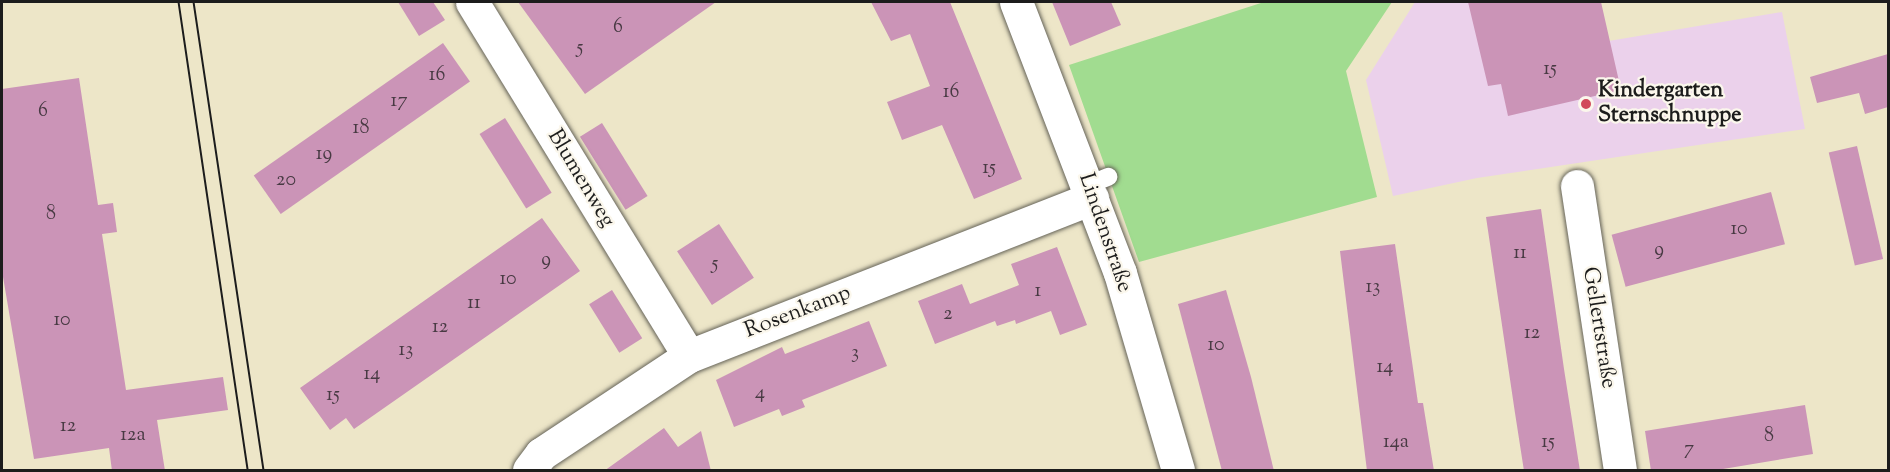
<!DOCTYPE html>
<html>
<head>
<meta charset="utf-8">
<style>
	body { margin:0 }
	#map { position:relative; width:1890px; height:472px; overflow:hidden; background:#ede6c8; font-family:"Sorts Mill Goudy",serif }
	div>[style] { position:absolute }
	.built>* { inset:0; background:#ebd1eb }
	.green>* { inset:0; background:#a1dc90 }
	.building>* { inset:0; background:#cb94b7; transform-origin:0 0 }
	.roads { filter:drop-shadow(0 0 2px #656358) drop-shadow(0 0 2px #656358) }
	.service>* { height:18px; margin:-9px; padding:0 9px; transform-origin:9px; border-radius:9px; background:#fff }
	.minor>* { height:33px; margin:-16.5px; padding:0 16.5px; transform-origin:16.5px; border-radius:16.5px; background:#fff }
	.tram>* { height:1.5px; margin:-0.75px; padding:0 0.75px; transform-origin:0.75px; border-radius:0.75px; background:#1c1c1c }
	.dots>* { width:16px; height:16px; translate:-50% -50%; box-sizing:border-box; border:3px solid #fbf7ec; border-radius:50% }
	span { translate:-50% -50%; white-space:nowrap; text-align:center; line-height:1.15; -webkit-text-stroke:4.5px #fbf7ec; paint-order:stroke }
	.number-label { font-size:20px; color:#483a43 }
	.number-label span { -webkit-text-stroke-width:0 }
	.poi-label { font-size:22px; color:#1c1c1c; font-weight:700 }
	.left { translate:0 -50%; text-align:left }
	.street-label { font-size:22px; color:#1c1c1c }
	.frame { position:absolute; inset:0; border:3px solid #1c1c1c; pointer-events:none }
</style>
</head>
<body>
<div id="map">
	<div class="built">
		<i style="clip-path:polygon(1415px 2px,1550px 2px,1561px 49px,1782px 12px,1805px 129px,1477px 178px,1393px 196px,1366px 80px)"></i>
	</div>
	<div class="green">
		<i style="clip-path:polygon(1264px 2px,1392px 2px,1346px 71px,1377px 197px,1139px 262px,1069px 65px)"></i>
	</div>
	<div class="building">
		<i style="clip-path:polygon(398px 2px,433px 2px,445px 20px,419px 36px)"></i>
		<i style="clip-path:polygon(518px 2px,716px 2px,585px 94px)"></i>
		<i style="clip-path:polygon(871px 2px,950px 2px,1022px 179px,974px 199px,942px 125px,902px 140px,887px 102px,930px 86px,910px 34px,891px 41px)"></i>
		<i style="clip-path:polygon(1052px 2px,1111px 2px,1121px 25px,1070px 46px)"></i>
		<i style="clip-path:polygon(1468px 2px,1601px 2px,1621px 90px,1508px 116px,1501px 84px,1488px 86px)"></i>
		<i style="left:443px;top:43px;width:47px;height:231px;rotate:55deg"></i>
		<i style="clip-path:polygon(1888px 54px,1888px 107px,1865px 114px,1859px 93px,1817px 103px,1810px 77px)"></i>
		<i style="clip-path:polygon(79px 78px,98px 205px,113px 203px,117px 232px,102px 234px,126px 390px,223px 377px,228px 410px,157px 420px,165px 471px,112px 471px,109px 448px,34px 459px,2px 271px,2px 89px)"></i>
		<i style="left:505px;top:118px;width:88px;height:30px;rotate:58deg"></i>
		<i style="left:602px;top:123px;width:86px;height:26px;rotate:58deg"></i>
		<i style="left:1857px;top:146px;width:116px;height:29px;rotate:77deg"></i>
		<i style="left:1771px;top:192px;width:54px;height:165px;rotate:75deg"></i>
		<i style="clip-path:polygon(1541px 209px,1564px 369px,1580px 471px,1524px 471px,1515px 413px,1486px 217px)"></i>
		<i style="clip-path:polygon(542px 218px,580px 271px,354px 429px,346px 418px,330px 430px,300px 388px)"></i>
		<i style="left:719px;top:224px;width:64px;height:50px;rotate:57deg"></i>
		<i style="clip-path:polygon(1395px 244px,1418px 403px,1423px 403px,1434px 471px,1367px 471px,1340px 251px)"></i>
		<i style="clip-path:polygon(1057px 247px,1087px 325px,1060px 335px,1051px 311px,1016px 324px,1015px 320px,997px 326px,995px 321px,935px 344px,918px 301px,962px 284px,970px 304px,1019px 285px,1011px 264px)"></i>
		<i style="left:612px;top:290px;width:57px;height:27px;rotate:58deg"></i>
		<i style="clip-path:polygon(1226px 290px,1251px 377px,1274px 471px,1222px 471px,1178px 304px)"></i>
		<i style="clip-path:polygon(869px 321px,887px 366px,802px 400px,805px 407px,782px 416px,779px 409px,734px 427px,716px 380px,782px 347px,785px 354px)"></i>
		<i style="clip-path:polygon(1805px 405px,1813px 454px,1711px 471px,1651px 471px,1645px 431px)"></i>
		<i style="clip-path:polygon(664px 428px,678px 447px,701px 431px,711px 471px,604px 471px)"></i>
	</div>
	<div class="roads">
		<div class="service">
			<i style="left:1088px;top:185px;width:22px;rotate:-22deg"></i>
		</div>
		<div class="minor">
			<i style="left:472px;top:2px;width:415px;rotate:58.5deg"></i>
			<i style="left:1016px;top:2px;width:290px;rotate:69deg"></i>
			<i style="left:1120px;top:273px;width:205px;rotate:73.6deg"></i>
			<i style="left:1577px;top:186px;width:287px;rotate:81.4deg"></i>
			<i style="left:529px;top:470px;width:20px;rotate:-53deg"></i>
			<i style="left:541px;top:454px;width:178px;rotate:-33.5deg"></i>
			<i style="left:689px;top:356px;width:433px;rotate:-21.4deg"></i>
		</div>
	</div>
	<div class="tram">
		<i style="left:179px;top:2px;width:473px;rotate:81.6deg"></i>
		<i style="left:194px;top:2px;width:473px;rotate:81.5deg"></i>
	</div>
	<div class="dots">
		<i style="left:1586px;top:104px;background:#d1495b"></i>
	</div>
	<div class="number-label">
		<span style="left:618px;top:27px">6</span>
		<span style="left:580px;top:48px">5</span>
		<span style="left:1550px;top:69px">15</span>
		<span style="left:437px;top:75px">16</span>
		<span style="left:951px;top:92px">16</span>
		<span style="left:399px;top:101px">17</span>
		<span style="left:43px;top:111px">6</span>
		<span style="left:361px;top:128px">18</span>
		<span style="left:324px;top:154px">19</span>
		<span style="left:989px;top:168px">15</span>
		<span style="left:286px;top:180px">20</span>
		<span style="left:51px;top:214px">8</span>
		<span style="left:1739px;top:229px">10</span>
		<span style="left:1659px;top:250px">9</span>
		<span style="left:1520px;top:253px">11</span>
		<span style="left:546px;top:260px">9</span>
		<span style="left:715px;top:264px">5</span>
		<span style="left:508px;top:279px">10</span>
		<span style="left:1373px;top:287px">13</span>
		<span style="left:1038px;top:291px">1</span>
		<span style="left:474px;top:303px">11</span>
		<span style="left:948px;top:314px">2</span>
		<span style="left:62px;top:320px">10</span>
		<span style="left:440px;top:327px">12</span>
		<span style="left:1532px;top:333px">12</span>
		<span style="left:1216px;top:345px">10</span>
		<span style="left:406px;top:350px">13</span>
		<span style="left:855px;top:353px">3</span>
		<span style="left:1385px;top:367px">14</span>
		<span style="left:372px;top:374px">14</span>
		<span style="left:760px;top:393px">4</span>
		<span style="left:333px;top:395px">15</span>
		<span style="left:68px;top:426px">12</span>
		<span style="left:133px;top:435px">12a</span>
		<span style="left:1769px;top:436px">8</span>
		<span style="left:1396px;top:442px">14a</span>
		<span style="left:1548px;top:442px">15</span>
		<span style="left:1689px;top:449px">7</span>
	</div>
	<div class="poi-label">
		<span class="left" style="left:1598px;top:104px">Kindergarten<br>Sternschnuppe</span>
	</div>
	<div class="street-label">
		<span style="left:580px;top:179px;rotate:59deg">Blumenweg</span>
		<span style="left:1104px;top:233px;rotate:71deg">Lindenstraße</span>
		<span style="left:798px;top:313px;rotate:-21deg">Rosenkamp</span>
		<span style="left:1598px;top:328px;rotate:81deg">Gellertstraße</span>
	</div>
	<div class="frame"></div>
</div>
</body>
</html>
